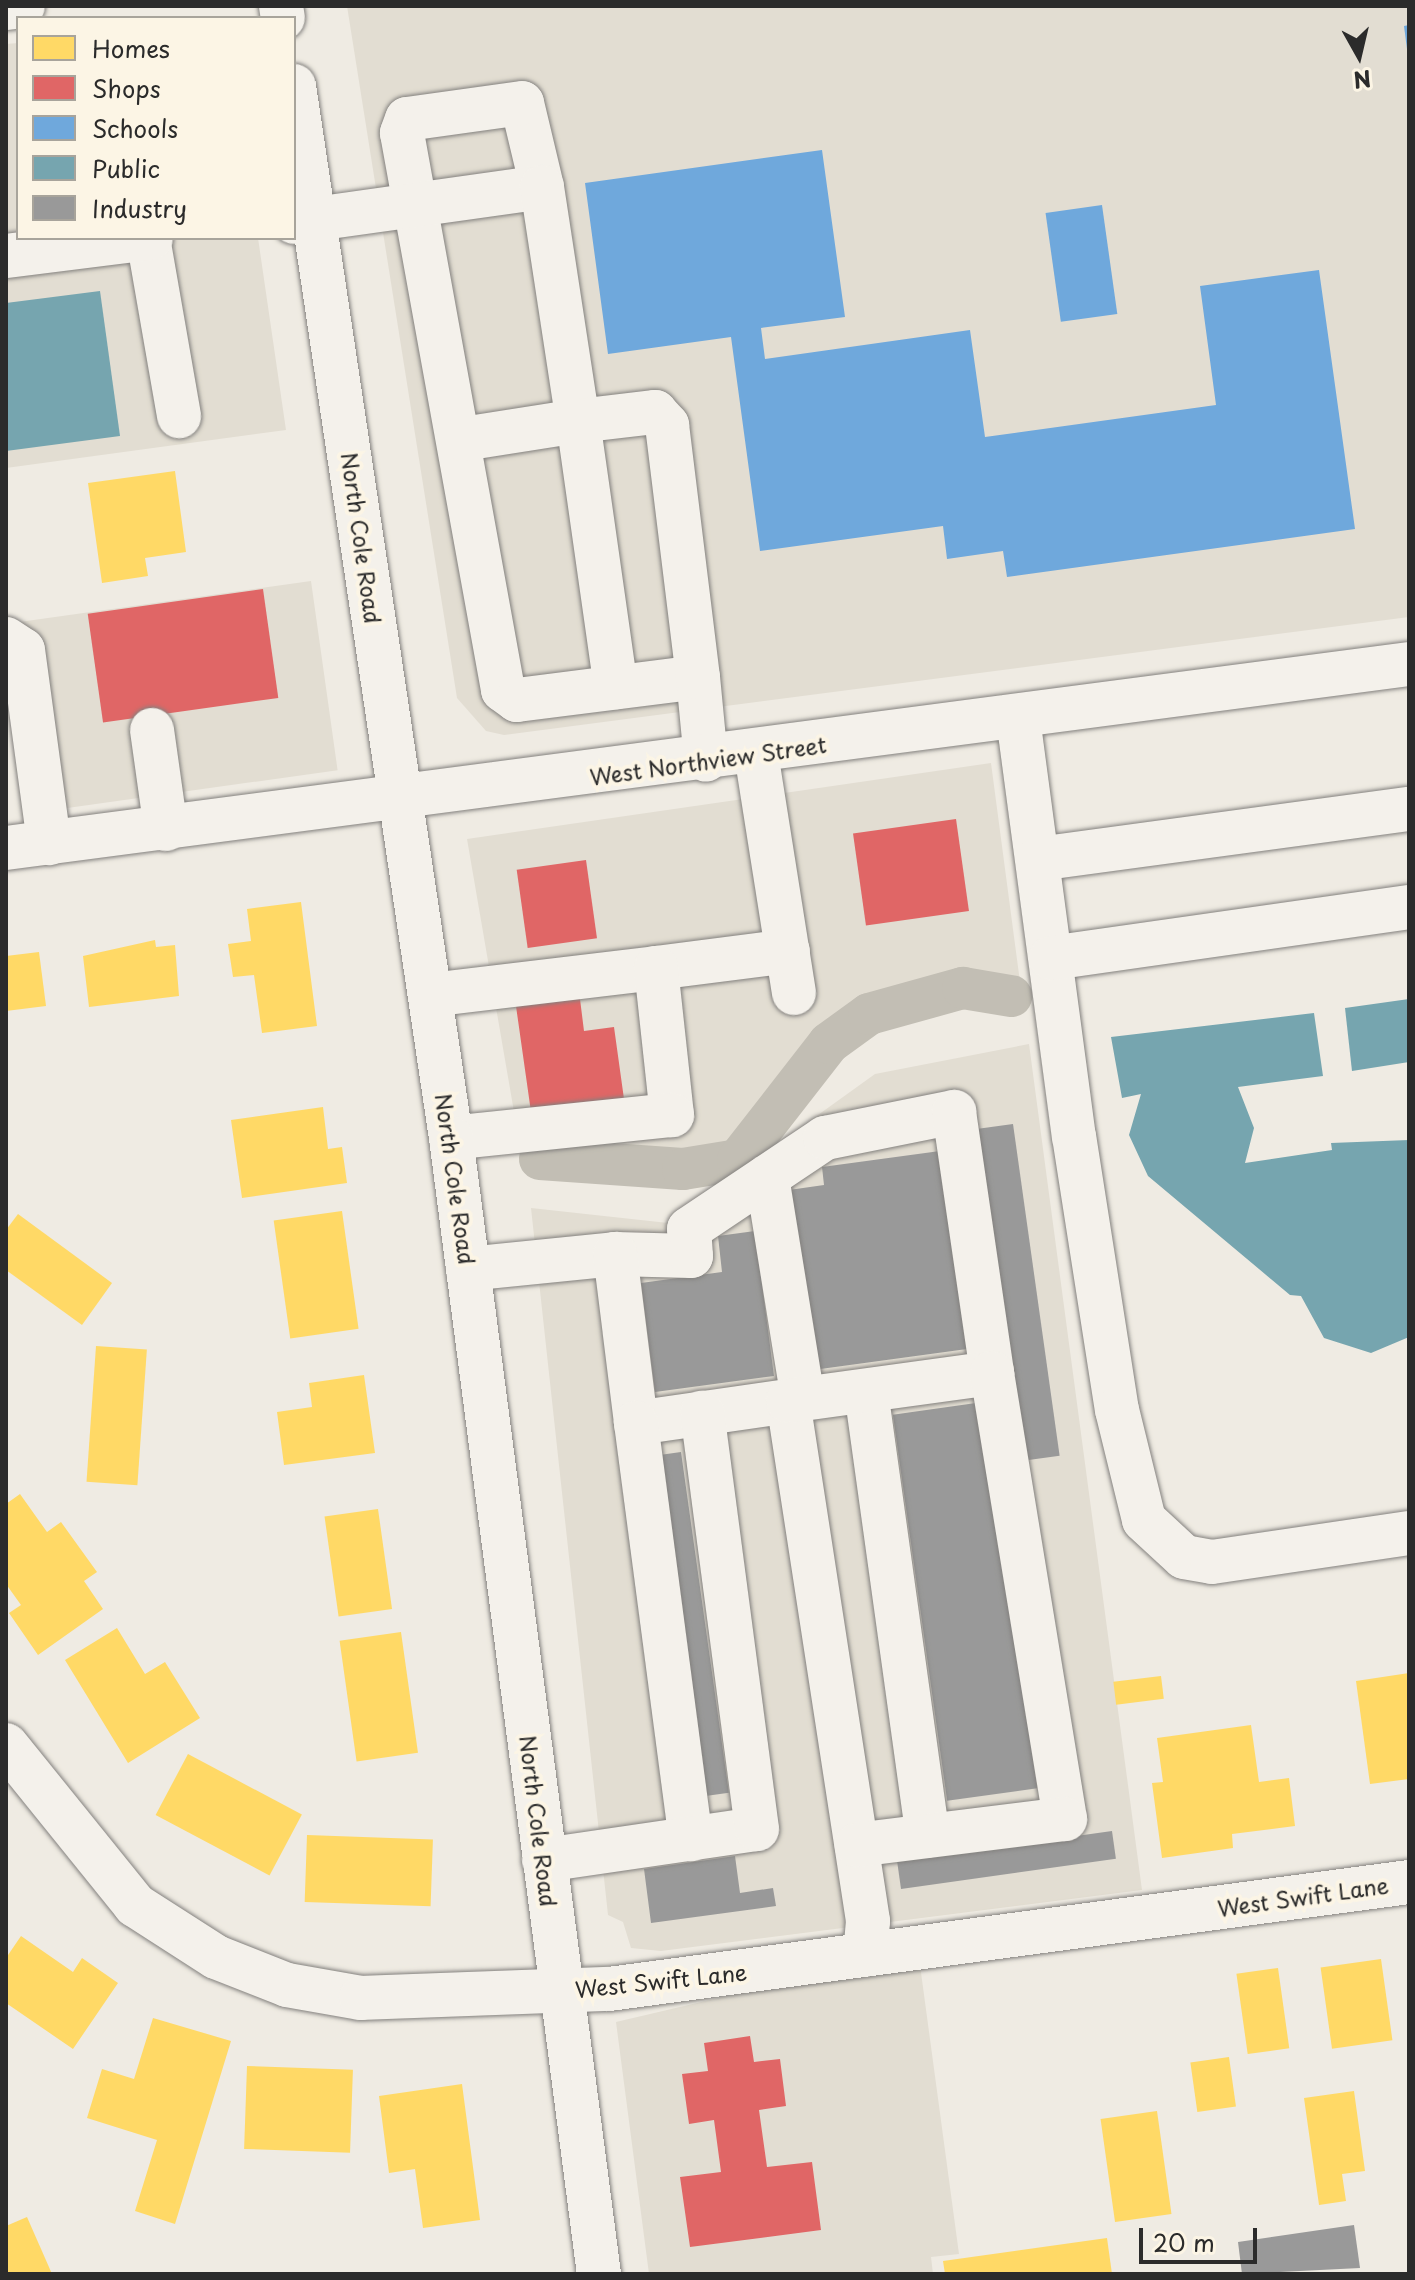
<!DOCTYPE html>
<html>
<head>
<meta charset="utf-8">
<style>
	body { margin:0 }
	#map { position:relative; width:1415px; height:2280px; overflow:hidden; background:#efebe3; font-family:"Playpen Sans",sans-serif }
	div>[style] { position:absolute }
	.built>* { inset:0; background:#e2ddd2; transform-origin:0 0 }
	.homes>* { inset:0; background:#ffd966; transform-origin:0 0 }
	.shops>* { inset:0; background:#e06666; transform-origin:0 0 }
	.schools>* { inset:0; background:#6fa8dc; transform-origin:0 0 }
	.public>* { inset:0; background:#76a5af }
	.industry>* { inset:0; background:#999; transform-origin:0 0 }
	.canal>* { height:42px; margin:-21px; padding:0 21px; transform-origin:21px; border-radius:21px; background:#c2beb4 }
	.roads { filter:drop-shadow(0 0 2px #83817e) drop-shadow(0 0 2px #83817e) }
	.minor>* { height:44px; margin:-22px; padding:0 22px; transform-origin:22px; border-radius:22px; background:#f4f1eb }
	.major>* { height:44px; margin:-22px; padding:0 22px; transform-origin:22px; border-radius:22px; background:#f4f1eb }
	span { translate:-50% -50%; white-space:nowrap; text-align:center; line-height:1.15; -webkit-text-stroke:8px #fcf5e5; paint-order:stroke }
	.street-label { font-size:22px; color:#2b2b2b }
	.frame { position:absolute; inset:0; border:8px solid #2b2b2b; pointer-events:none }
	.legend { position:absolute; left:16px; top:16px; width:280px; height:224px; box-sizing:border-box; background:#fcf5e5; border:2px solid #a8a49b; margin:0; padding:10px 14px; list-style:none; font-size:24px; color:#2b2b2b }
	.legend li { display:flex; align-items:center; gap:16px; height:40px }
	.legend b { width:40px; border:2px solid #a8a49b }
	.north { position:absolute; left:1319px; top:16px; width:80px; height:80px; -webkit-text-stroke:6px #fcf5e5; paint-order:stroke; rotate:172deg; font-size:22px; font-weight:700; line-height:32px; text-align:center; color:#2b2b2b }
	.north::after { content:''; display:block; margin:auto; width:28px; height:36px; background:#2b2b2b; clip-path:polygon(50% 0,100% 100%,50% 72%,0 100%) }
	.scale { position:absolute; left:1139px; top:2228px; width:118px; height:36px; box-sizing:border-box; border:4px solid #2b2b2b; border-top:0; padding-left:10px; font-size:24px; line-height:28px; white-space:nowrap; color:#2b2b2b; -webkit-text-stroke:6px #fcf5e5; paint-order:stroke }
</style>
</head>
<body>
<div id="map">
	<div class="built">
		<i style="clip-path:polygon(347px 6px,1409px 6px,1409px 617px,504px 735px,486px 731px,457px 698px)"></i>
		<i style="clip-path:polygon(18px 43px,18px 238px,258px 238px,286px 430px,6px 468px,6px 44px)"></i>
		<i style="left:311px;top:581px;width:191px;height:307px;rotate:82deg"></i>
		<i style="clip-path:polygon(991px 763px,1020px 982px,962px 972px,901px 989px,825px 1033px,720px 1160px,519px 1141px,467px 839px)"></i>
		<i style="clip-path:polygon(1029px 1044px,1142px 1890px,661px 1951px,631px 1948px,623px 1922px,608px 1915px,531px 1208px,668px 1223px,875px 1074px)"></i>
		<i style="clip-path:polygon(920px 1965px,959px 2254px,931px 2257px,933px 2274px,649px 2274px,616px 2022px,774px 1985px)"></i>
	</div>
	<div class="homes">
		<i style="clip-path:polygon(175px 471px,186px 552px,145px 558px,148px 576px,102px 583px,88px 483px)"></i>
		<i style="clip-path:polygon(301px 902px,317px 1026px,262px 1033px,254px 975px,233px 977px,228px 944px,251px 941px,247px 909px)"></i>
		<i style="clip-path:polygon(155px 940px,156px 947px,175px 945px,179px 996px,89px 1007px,83px 956px)"></i>
		<i style="clip-path:polygon(39px 952px,46px 1006px,6px 1011px,6px 956px)"></i>
		<i style="clip-path:polygon(323px 1107px,328px 1149px,342px 1147px,347px 1183px,242px 1198px,231px 1120px)"></i>
		<i style="left:342px;top:1211px;width:119px;height:69px;rotate:82deg"></i>
		<i style="clip-path:polygon(18px 1214px,112px 1283px,82px 1325px,6px 1270px,6px 1230px)"></i>
		<i style="left:96px;top:1346px;width:51px;height:136px;rotate:4deg"></i>
		<i style="clip-path:polygon(364px 1375px,375px 1453px,284px 1465px,277px 1412px,312px 1407px,309px 1383px)"></i>
		<i style="clip-path:polygon(20px 1494px,47px 1532px,61px 1522px,97px 1572px,84px 1581px,103px 1609px,38px 1655px,9px 1613px,21px 1605px,6px 1584px,6px 1504px)"></i>
		<i style="left:378px;top:1509px;width:101px;height:54px;rotate:82deg"></i>
		<i style="clip-path:polygon(117px 1628px,145px 1674px,165px 1662px,200px 1718px,128px 1763px,65px 1660px)"></i>
		<i style="left:401px;top:1632px;width:122px;height:62px;rotate:82deg"></i>
		<i style="clip-path:polygon(1409px 1673px,1409px 1779px,1370px 1784px,1356px 1681px)"></i>
		<i style="left:1161px;top:1676px;width:23px;height:48px;rotate:83deg"></i>
		<i style="clip-path:polygon(1251px 1725px,1259px 1782px,1289px 1778px,1295px 1826px,1232px 1834px,1233px 1848px,1162px 1858px,1152px 1783px,1163px 1782px,1157px 1738px)"></i>
		<i style="left:188px;top:1754px;width:129px;height:69px;rotate:28deg"></i>
		<i style="left:307px;top:1835px;width:126px;height:67px;rotate:2deg"></i>
		<i style="clip-path:polygon(21px 1936px,73px 1972px,82px 1958px,118px 1983px,73px 2049px,6px 2003px,6px 1958px)"></i>
		<i style="left:1381px;top:1959px;width:82px;height:61px;rotate:82deg"></i>
		<i style="left:1278px;top:1968px;width:81px;height:42px;rotate:82deg"></i>
		<i style="clip-path:polygon(153px 2018px,231px 2041px,175px 2224px,135px 2211px,157px 2140px,87px 2118px,102px 2069px,134px 2079px)"></i>
		<i style="left:1229px;top:2057px;width:50px;height:39px;rotate:82deg"></i>
		<i style="left:247px;top:2066px;width:106px;height:83px;rotate:2deg"></i>
		<i style="clip-path:polygon(462px 2084px,480px 2220px,423px 2228px,415px 2169px,389px 2173px,379px 2096px)"></i>
		<i style="clip-path:polygon(1354px 2091px,1365px 2171px,1342px 2174px,1346px 2201px,1319px 2205px,1304px 2098px)"></i>
		<i style="left:1157px;top:2111px;width:104px;height:57px;rotate:82deg"></i>
		<i style="clip-path:polygon(27px 2217px,52px 2274px,6px 2274px,6px 2226px)"></i>
		<i style="clip-path:polygon(1107px 2238px,1112px 2274px,945px 2274px,943px 2261px)"></i>
	</div>
	<div class="shops">
		<i style="left:263px;top:589px;width:110px;height:177px;rotate:82deg"></i>
		<i style="left:956px;top:819px;width:93px;height:104px;rotate:82deg"></i>
		<i style="left:586px;top:860px;width:79px;height:70px;rotate:82deg"></i>
		<i style="clip-path:polygon(578px 983px,584px 1031px,614px 1027px,624px 1099px,531px 1112px,514px 992px)"></i>
		<i style="clip-path:polygon(750px 2036px,754px 2062px,780px 2059px,786px 2106px,759px 2110px,767px 2167px,812px 2162px,821px 2230px,690px 2247px,680px 2177px,721px 2172px,714px 2120px,689px 2124px,682px 2074px,708px 2071px,704px 2043px)"></i>
	</div>
	<div class="schools">
		<i style="clip-path:polygon(1409px 25px,1409px 48px,1407px 49px,1404px 26px)"></i>
		<i style="clip-path:polygon(822px 150px,845px 317px,761px 328px,765px 359px,970px 330px,985px 437px,1216px 405px,1200px 286px,1319px 270px,1355px 529px,1007px 577px,1003px 551px,947px 559px,943px 526px,760px 551px,731px 337px,608px 354px,585px 183px)"></i>
		<i style="left:1102px;top:205px;width:110px;height:57px;rotate:82deg"></i>
	</div>
	<div class="public">
		<i style="clip-path:polygon(100px 291px,120px 436px,6px 451px,6px 303px)"></i>
		<i style="clip-path:polygon(1409px 999px,1409px 1062px,1352px 1071px,1345px 1008px)"></i>
		<i style="clip-path:polygon(1314px 1013px,1323px 1076px,1238px 1087px,1254px 1128px,1245px 1163px,1332px 1150px,1331px 1143px,1409px 1140px,1409px 1337px,1371px 1353px,1324px 1338px,1301px 1296px,1290px 1295px,1148px 1176px,1129px 1135px,1141px 1094px,1122px 1098px,1111px 1037px)"></i>
	</div>
	<div class="industry">
		<i style="left:1013px;top:1124px;width:335px;height:35px;rotate:82deg"></i>
		<i style="clip-path:polygon(940px 1151px,967px 1349px,813px 1370px,789px 1190px,824px 1185px,822px 1167px)"></i>
		<i style="clip-path:polygon(755px 1231px,774px 1376px,655px 1392px,641px 1283px,722px 1272px,718px 1236px)"></i>
		<i style="left:983px;top:1402px;width:390px;height:91px;rotate:82deg"></i>
		<i style="left:681px;top:1452px;width:344px;height:27px;rotate:82deg"></i>
		<i style="left:1112px;top:1831px;width:28px;height:217px;rotate:82deg"></i>
		<i style="clip-path:polygon(735px 1856px,740px 1893px,773px 1888px,776px 1906px,651px 1923px,644px 1869px)"></i>
		<i style="clip-path:polygon(1354px 2225px,1360px 2268px,1242px 2274px,1238px 2242px)"></i>
	</div>
	<div class="canal">
		<i style="left:540px;top:1159px;width:143px;rotate:4deg"></i>
		<i style="left:683px;top:1169px;width:56px;rotate:-9.3deg"></i>
		<i style="left:738px;top:1160px;width:148px;rotate:-52.1deg"></i>
		<i style="left:829px;top:1043px;width:49px;rotate:-35.9deg"></i>
		<i style="left:869px;top:1014px;width:98px;rotate:-15.5deg"></i>
		<i style="left:963px;top:988px;width:49px;rotate:9.5deg"></i>
	</div>
	<div class="roads">
		<div class="minor">
			<i style="left:6px;top:8px;width:17px;rotate:-7deg"></i>
			<i style="left:542px;top:187px;width:86px;rotate:-103.4deg"></i>
			<i style="left:522px;top:103px;width:116px;rotate:172.1deg"></i>
			<i style="left:407px;top:119px;width:15px;rotate:110deg"></i>
			<i style="left:402px;top:133px;width:566px;rotate:79.72deg"></i>
			<i style="left:503px;top:690px;width:17px;rotate:36deg"></i>
			<i style="left:517px;top:700px;width:182px;rotate:-7.2deg"></i>
			<i style="left:698px;top:677px;width:83px;rotate:84.5deg"></i>
			<i style="left:294px;top:222px;width:250px;rotate:-8deg"></i>
			<i style="left:542px;top:187px;width:237px;rotate:81.3deg"></i>
			<i style="left:578px;top:421px;width:78px;rotate:-6.7deg"></i>
			<i style="left:655px;top:412px;width:18px;rotate:47deg"></i>
			<i style="left:667px;top:425px;width:254px;rotate:83deg"></i>
			<i style="left:148px;top:238px;width:181px;rotate:80.1deg"></i>
			<i style="left:6px;top:256px;width:146px;rotate:-7.1deg"></i>
			<i style="left:463px;top:439px;width:116px;rotate:-8.9deg"></i>
			<i style="left:578px;top:421px;width:269px;rotate:81.9deg"></i>
			<i style="left:6px;top:639px;width:20px;rotate:33deg"></i>
			<i style="left:23px;top:650px;width:195px;rotate:82.3deg"></i>
			<i style="left:1018px;top:718px;width:422px;rotate:82.4deg"></i>
			<i style="left:1074px;top:1136px;width:277px;rotate:81.1deg"></i>
			<i style="left:1117px;top:1410px;width:113px;rotate:76.2deg"></i>
			<i style="left:1144px;top:1520px;width:54px;rotate:42.8deg"></i>
			<i style="left:1184px;top:1557px;width:28px;rotate:10deg"></i>
			<i style="left:1212px;top:1562px;width:199px;rotate:-8.4deg"></i>
			<i style="left:152px;top:730px;width:100px;rotate:82deg"></i>
			<i style="left:756px;top:753px;width:243px;rotate:81deg"></i>
			<i style="left:6px;top:848px;width:1415px;rotate:-7.47deg"></i>
			<i style="left:1038px;top:859px;width:374px;rotate:-7.7deg"></i>
			<i style="left:1051px;top:958px;width:362px;rotate:-8.1deg"></i>
			<i style="left:656px;top:968px;width:133px;rotate:-7.3deg"></i>
			<i style="left:430px;top:995px;width:228px;rotate:-6.8deg"></i>
			<i style="left:656px;top:968px;width:148px;rotate:83.8deg"></i>
			<i style="left:672px;top:1115px;width:222px;rotate:174.1deg"></i>
			<i style="left:767px;top:1177px;width:225px;rotate:80.8deg"></i>
			<i style="left:615px;top:1254px;width:76px;rotate:1.5deg"></i>
			<i style="left:691px;top:1256px;width:27px;rotate:-94deg"></i>
			<i style="left:689px;top:1229px;width:164px;rotate:-33.8deg"></i>
			<i style="left:825px;top:1138px;width:132px;rotate:-11.4deg"></i>
			<i style="left:954px;top:1112px;width:264px;rotate:81.7deg"></i>
			<i style="left:468px;top:1269px;width:148px;rotate:-5.8deg"></i>
			<i style="left:615px;top:1254px;width:170px;rotate:82.9deg"></i>
			<i style="left:636px;top:1423px;width:154px;rotate:-8.2deg"></i>
			<i style="left:788px;top:1401px;width:526px;rotate:81.25deg"></i>
			<i style="left:868px;top:1921px;width:34px;rotate:95deg"></i>
			<i style="left:866px;top:1391px;width:449px;rotate:82.1deg"></i>
			<i style="left:788px;top:1401px;width:206px;rotate:-7.8deg"></i>
			<i style="left:992px;top:1373px;width:452px;rotate:80.7deg"></i>
			<i style="left:1065px;top:1819px;width:210px;rotate:172.9deg"></i>
			<i style="left:636px;top:1423px;width:420px;rotate:82.5deg"></i>
			<i style="left:6px;top:1745px;width:206px;rotate:51.1deg"></i>
			<i style="left:135px;top:1905px;width:96px;rotate:32.7deg"></i>
			<i style="left:216px;top:1957px;width:76px;rotate:21.5deg"></i>
			<i style="left:287px;top:1985px;width:75px;rotate:10deg"></i>
			<i style="left:361px;top:1998px;width:248px;rotate:-2.1deg"></i>
			<i style="left:609px;top:1989px;width:807px;rotate:-7.62deg"></i>
			<i style="left:544px;top:1860px;width:215px;rotate:-8.3deg"></i>
			<i style="left:757px;top:1829px;width:420px;rotate:-97.5deg"></i>
		</div>
		<div class="major">
			<i style="left:281px;top:6px;width:12px;rotate:81deg"></i>
			<i style="left:294px;top:86px;width:1064px;rotate:81.51deg"></i>
			<i style="left:451px;top:1138px;width:1146px;rotate:82.58deg"></i>
		</div>
	</div>
	<div class="street-label">
		<span style="left:362px;top:538px;rotate:82deg">North Cole Road</span>
		<span style="left:708px;top:760px;rotate:-8deg">West Northview Street</span>
		<span style="left:456px;top:1179px;rotate:82deg">North Cole Road</span>
		<span style="left:539px;top:1821px;rotate:83deg">North Cole Road</span>
		<span style="left:1303px;top:1896px;rotate:-8deg">West Swift Lane</span>
		<span style="left:661px;top:1980px;rotate:-6deg">West Swift Lane</span>
	</div>
	<div class="frame"></div>
	<ul class="legend">
	<li><b style="height:22px;background:#ffd966"></b>Homes</li>
	<li><b style="height:22px;background:#e06666"></b>Shops</li>
	<li><b style="height:22px;background:#6fa8dc"></b>Schools</li>
	<li><b style="height:22px;background:#76a5af"></b>Public</li>
	<li><b style="height:22px;background:#999"></b>Industry</li>
	</ul>
	<div class="north">N</div>
	<div class="scale">20 m</div>
</div>
</body>
</html>
